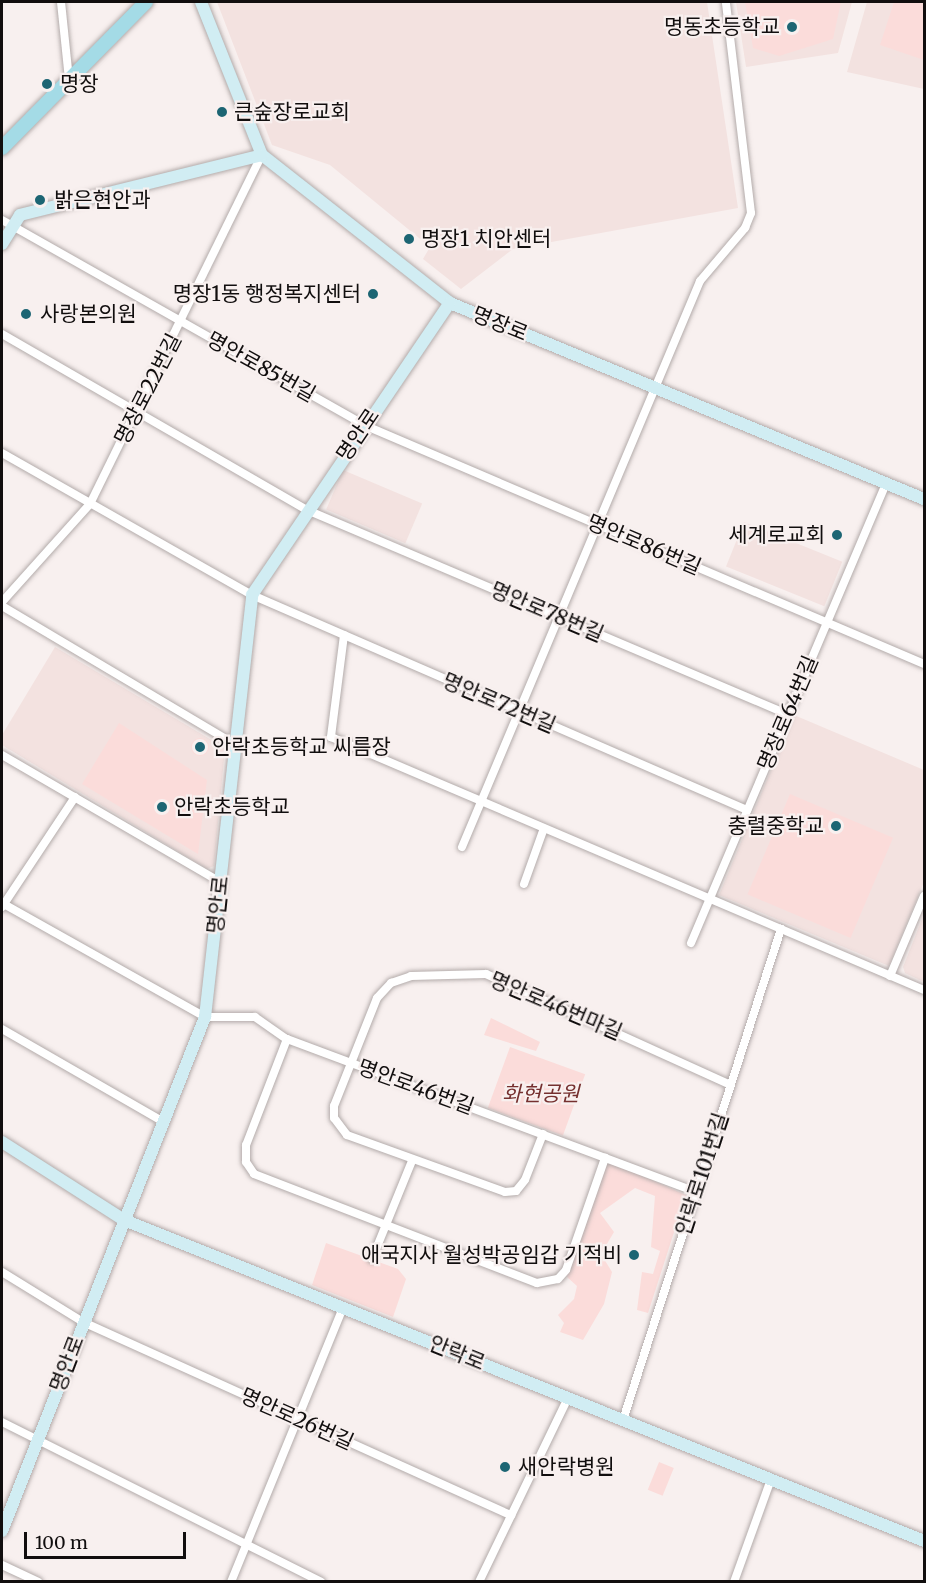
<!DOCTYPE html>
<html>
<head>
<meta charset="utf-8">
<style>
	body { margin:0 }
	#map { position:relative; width:926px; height:1583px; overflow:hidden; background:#f8f0ef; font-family:Merriweather,"Noto Sans KR",serif }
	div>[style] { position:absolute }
	.built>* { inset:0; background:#f3e2e0; transform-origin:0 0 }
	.green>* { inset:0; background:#fbdcda; transform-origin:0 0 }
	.round { border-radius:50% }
	.roads { filter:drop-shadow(0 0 2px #b3abaa) drop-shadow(0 0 2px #b3abaa) }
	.street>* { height:8px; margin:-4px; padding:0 4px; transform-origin:4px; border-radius:4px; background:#fff }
	.secondary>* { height:12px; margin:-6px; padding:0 6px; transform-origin:6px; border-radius:6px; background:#d1edf3 }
	.primary>* { height:14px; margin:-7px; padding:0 7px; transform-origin:7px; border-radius:7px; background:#a4dbe6 }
	.dots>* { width:16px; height:16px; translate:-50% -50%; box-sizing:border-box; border:3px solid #f8f0ef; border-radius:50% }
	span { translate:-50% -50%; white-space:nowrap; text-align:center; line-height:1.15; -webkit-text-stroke:4.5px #f8f0ef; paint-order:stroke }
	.poi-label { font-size:21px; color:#110e0e }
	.right { translate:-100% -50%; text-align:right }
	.left { translate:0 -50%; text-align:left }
	.street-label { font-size:21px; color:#110e0e }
	.park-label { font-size:21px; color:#75302f; font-style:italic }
	.frame { position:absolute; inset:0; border:3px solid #110e0e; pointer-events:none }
	.scale { position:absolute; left:24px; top:1532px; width:162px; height:27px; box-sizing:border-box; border:3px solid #110e0e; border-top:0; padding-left:8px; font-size:18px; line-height:21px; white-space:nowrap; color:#110e0e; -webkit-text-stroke:4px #f8f0ef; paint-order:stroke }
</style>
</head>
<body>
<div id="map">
	<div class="built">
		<i style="clip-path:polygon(217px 2px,707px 2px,738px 208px,513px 249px,461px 289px,423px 259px,430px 247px,330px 165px,272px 145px)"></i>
		<i style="clip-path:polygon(736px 2px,852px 2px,838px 53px,746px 67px)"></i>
		<i style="clip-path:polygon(867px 2px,924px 2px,924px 89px,847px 72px)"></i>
		<i style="left:343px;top:470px;width:86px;height:43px;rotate:23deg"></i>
		<i style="left:744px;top:522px;width:106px;height:48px;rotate:22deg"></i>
		<i style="clip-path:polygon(55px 647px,225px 748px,214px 866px,207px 869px,2px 745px,2px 735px)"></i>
		<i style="clip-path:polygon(794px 715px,924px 770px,924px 882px,889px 966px,719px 895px)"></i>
		<i style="clip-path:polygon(924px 914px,924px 982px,905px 973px,903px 967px)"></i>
	</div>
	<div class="green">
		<i style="clip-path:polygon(745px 2px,841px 2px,833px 39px,779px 56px,753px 48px)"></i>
		<i style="clip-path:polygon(894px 2px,924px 2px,924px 60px,880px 45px)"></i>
		<i style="clip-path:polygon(119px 723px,207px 780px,198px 854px,82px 784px)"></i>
		<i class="round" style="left:191px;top:738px;width:18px;height:18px"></i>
		<i style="left:790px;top:794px;width:112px;height:109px;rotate:23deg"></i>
		<i style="clip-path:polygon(491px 1018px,540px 1042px,536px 1051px,484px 1035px)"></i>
		<i style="left:510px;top:1047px;width:80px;height:65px;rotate:20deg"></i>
		<i style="clip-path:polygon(606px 1160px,686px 1195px,648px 1313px,637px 1310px,642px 1272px,653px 1274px,660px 1251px,651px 1247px,655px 1196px,635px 1188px,600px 1213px,614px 1232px,601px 1254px,612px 1272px,604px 1304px,583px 1340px,560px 1332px,564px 1323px,558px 1315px,574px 1299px,577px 1286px,567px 1277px)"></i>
		<i style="clip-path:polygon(326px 1243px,398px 1269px,406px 1279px,393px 1317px,312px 1285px)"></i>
		<i style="left:659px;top:1462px;width:16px;height:30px;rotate:22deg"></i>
	</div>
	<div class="roads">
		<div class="street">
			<i style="left:61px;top:2px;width:78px;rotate:84.1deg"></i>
			<i style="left:2px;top:220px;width:416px;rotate:29.5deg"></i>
			<i style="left:364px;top:425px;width:609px;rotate:23.11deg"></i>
			<i style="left:2px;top:334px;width:352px;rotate:30deg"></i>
			<i style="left:307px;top:510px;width:522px;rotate:23.03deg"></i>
			<i style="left:2px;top:453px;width:288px;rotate:29.6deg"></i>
			<i style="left:252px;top:595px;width:540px;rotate:23.48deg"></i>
			<i style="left:2px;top:602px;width:132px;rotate:-48.1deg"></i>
			<i style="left:90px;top:504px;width:389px;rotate:-63.8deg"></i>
			<i style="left:2px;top:606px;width:269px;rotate:30.7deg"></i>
			<i style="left:344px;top:635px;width:103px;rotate:97.3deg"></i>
			<i style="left:331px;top:737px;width:645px;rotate:23.11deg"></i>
			<i style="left:2px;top:755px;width:252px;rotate:30.2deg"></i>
			<i style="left:462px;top:847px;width:614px;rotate:-67.19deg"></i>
			<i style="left:700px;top:281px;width:70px;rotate:-49.7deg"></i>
			<i style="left:745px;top:228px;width:16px;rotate:-68deg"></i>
			<i style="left:751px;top:213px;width:212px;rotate:-96.8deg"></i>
			<i style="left:524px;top:884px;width:59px;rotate:-70.3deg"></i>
			<i style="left:2px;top:903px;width:233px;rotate:29.3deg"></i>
			<i style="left:205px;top:1017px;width:50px"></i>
			<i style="left:255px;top:1017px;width:39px;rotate:35deg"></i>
			<i style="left:287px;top:1039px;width:437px;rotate:20.5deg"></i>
			<i style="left:2px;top:907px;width:132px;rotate:-56.4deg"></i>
			<i style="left:691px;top:943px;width:500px;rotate:-67deg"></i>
			<i style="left:890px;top:976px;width:87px;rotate:-67deg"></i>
			<i style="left:2px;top:1029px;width:187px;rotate:29.9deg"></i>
			<i style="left:287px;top:1039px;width:114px;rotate:111.1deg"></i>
			<i style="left:246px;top:1145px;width:17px;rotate:90deg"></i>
			<i style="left:246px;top:1162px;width:14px;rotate:56deg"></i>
			<i style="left:254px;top:1174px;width:303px;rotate:21.1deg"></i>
			<i style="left:537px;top:1283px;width:21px;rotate:-11deg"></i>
			<i style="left:558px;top:1279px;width:12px;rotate:-48deg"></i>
			<i style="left:566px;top:1270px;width:119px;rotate:-70.8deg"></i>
			<i style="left:543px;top:1134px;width:49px;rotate:111.4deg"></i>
			<i style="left:525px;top:1180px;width:14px;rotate:129deg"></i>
			<i style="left:516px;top:1191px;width:11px;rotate:175deg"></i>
			<i style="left:505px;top:1192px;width:168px;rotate:-160.2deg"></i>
			<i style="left:347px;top:1135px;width:21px;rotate:-127deg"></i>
			<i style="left:334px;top:1118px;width:12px;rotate:-90deg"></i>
			<i style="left:334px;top:1106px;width:116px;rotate:-68.3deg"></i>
			<i style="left:377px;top:998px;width:21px;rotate:-47deg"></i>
			<i style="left:391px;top:983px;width:21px;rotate:-19deg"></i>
			<i style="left:411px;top:976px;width:75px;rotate:-1.5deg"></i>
			<i style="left:486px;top:974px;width:269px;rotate:24.4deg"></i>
			<i style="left:372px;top:1259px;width:106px;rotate:-67.8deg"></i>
			<i style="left:2px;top:1272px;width:95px;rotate:31.7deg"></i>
			<i style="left:83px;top:1322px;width:470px;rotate:24.3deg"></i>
			<i style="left:623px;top:1420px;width:516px;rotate:-72.16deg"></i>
			<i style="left:2px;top:1422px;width:357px;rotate:26.6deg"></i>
			<i style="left:2px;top:1565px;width:40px;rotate:25deg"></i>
			<i style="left:231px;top:1582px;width:296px;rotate:-67.8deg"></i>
			<i style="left:479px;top:1582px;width:204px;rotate:-64.2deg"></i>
			<i style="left:734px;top:1582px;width:109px;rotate:-70.2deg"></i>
		</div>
		<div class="secondary">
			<i style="left:201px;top:2px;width:165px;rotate:68.3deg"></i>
			<i style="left:262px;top:155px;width:239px;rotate:38.2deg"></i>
			<i style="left:450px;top:303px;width:513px;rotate:22.47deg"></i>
			<i style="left:2px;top:244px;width:34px;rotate:-58deg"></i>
			<i style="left:20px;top:215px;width:249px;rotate:-13.9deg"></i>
			<i style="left:2px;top:1142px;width:145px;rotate:32.6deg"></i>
			<i style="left:124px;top:1220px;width:862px;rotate:21.86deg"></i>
			<i style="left:2px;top:1531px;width:553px;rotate:-68.45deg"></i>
			<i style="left:205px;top:1017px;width:425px;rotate:-83.6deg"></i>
			<i style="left:252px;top:595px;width:353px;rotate:-55.9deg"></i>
		</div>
		<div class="primary">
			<i style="left:2px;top:148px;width:205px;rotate:-45.4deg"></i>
		</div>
	</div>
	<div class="dots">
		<i style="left:792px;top:27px;background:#1c6573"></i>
		<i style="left:47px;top:84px;background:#1c6573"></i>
		<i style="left:222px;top:112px;background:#1c6573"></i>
		<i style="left:40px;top:200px;background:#1c6573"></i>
		<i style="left:409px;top:239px;background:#1c6573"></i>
		<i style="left:373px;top:294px;background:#1c6573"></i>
		<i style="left:26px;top:314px;background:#1c6573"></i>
		<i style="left:837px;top:535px;background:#1c6573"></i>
		<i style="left:200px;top:747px;background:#1c6573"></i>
		<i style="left:162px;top:807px;background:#1c6573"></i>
		<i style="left:836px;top:826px;background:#1c6573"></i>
		<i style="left:634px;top:1255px;background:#1c6573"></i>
		<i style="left:505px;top:1467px;background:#1c6573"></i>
	</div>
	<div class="poi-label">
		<span class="right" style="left:780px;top:27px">명동초등학교</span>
		<span class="left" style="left:60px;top:84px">명장</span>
		<span class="left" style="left:234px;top:112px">큰숲장로교회</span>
		<span class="left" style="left:54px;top:200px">밝은현안과</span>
		<span class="left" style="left:421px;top:239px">명장1 치안센터</span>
		<span class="right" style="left:361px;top:294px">명장1동 행정복지센터</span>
		<span class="left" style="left:40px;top:314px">사랑본의원</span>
		<span class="right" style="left:825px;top:535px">세계로교회</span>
		<span class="left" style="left:212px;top:747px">안락초등학교 씨름장</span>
		<span class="left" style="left:174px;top:807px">안락초등학교</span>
		<span class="right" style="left:824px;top:826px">충렬중학교</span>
		<span class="right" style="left:622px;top:1255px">애국지사 월성박공임갑 기적비</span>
		<span class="left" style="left:518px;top:1467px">새안락병원</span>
	</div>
	<div class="street-label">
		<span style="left:500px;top:324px;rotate:22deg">명장로</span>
		<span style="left:261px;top:367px;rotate:29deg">명안로85번길</span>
		<span style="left:148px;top:389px;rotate:-63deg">명장로22번길</span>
		<span style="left:358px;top:435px;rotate:-56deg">명안로</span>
		<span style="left:644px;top:545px;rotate:23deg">명안로86번길</span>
		<span style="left:547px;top:612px;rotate:23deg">명안로78번길</span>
		<span style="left:499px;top:703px;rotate:23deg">명안로72번길</span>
		<span style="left:788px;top:713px;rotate:-67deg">명장로64번길</span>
		<span style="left:218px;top:905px;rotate:-84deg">명안로</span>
		<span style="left:556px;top:1006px;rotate:23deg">명안로46번마길</span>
		<span style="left:416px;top:1087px;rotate:20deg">명안로46번길</span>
		<span style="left:702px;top:1174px;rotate:-72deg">안락로101번길</span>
		<span style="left:457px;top:1353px;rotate:22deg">안락로</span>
		<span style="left:67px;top:1364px;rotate:-69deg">명안로</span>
		<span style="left:297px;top:1419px;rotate:24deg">명안로26번길</span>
	</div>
	<div class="park-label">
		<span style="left:541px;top:1094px">화현공원</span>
	</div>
	<div class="frame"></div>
	<div class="scale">100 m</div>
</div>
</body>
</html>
